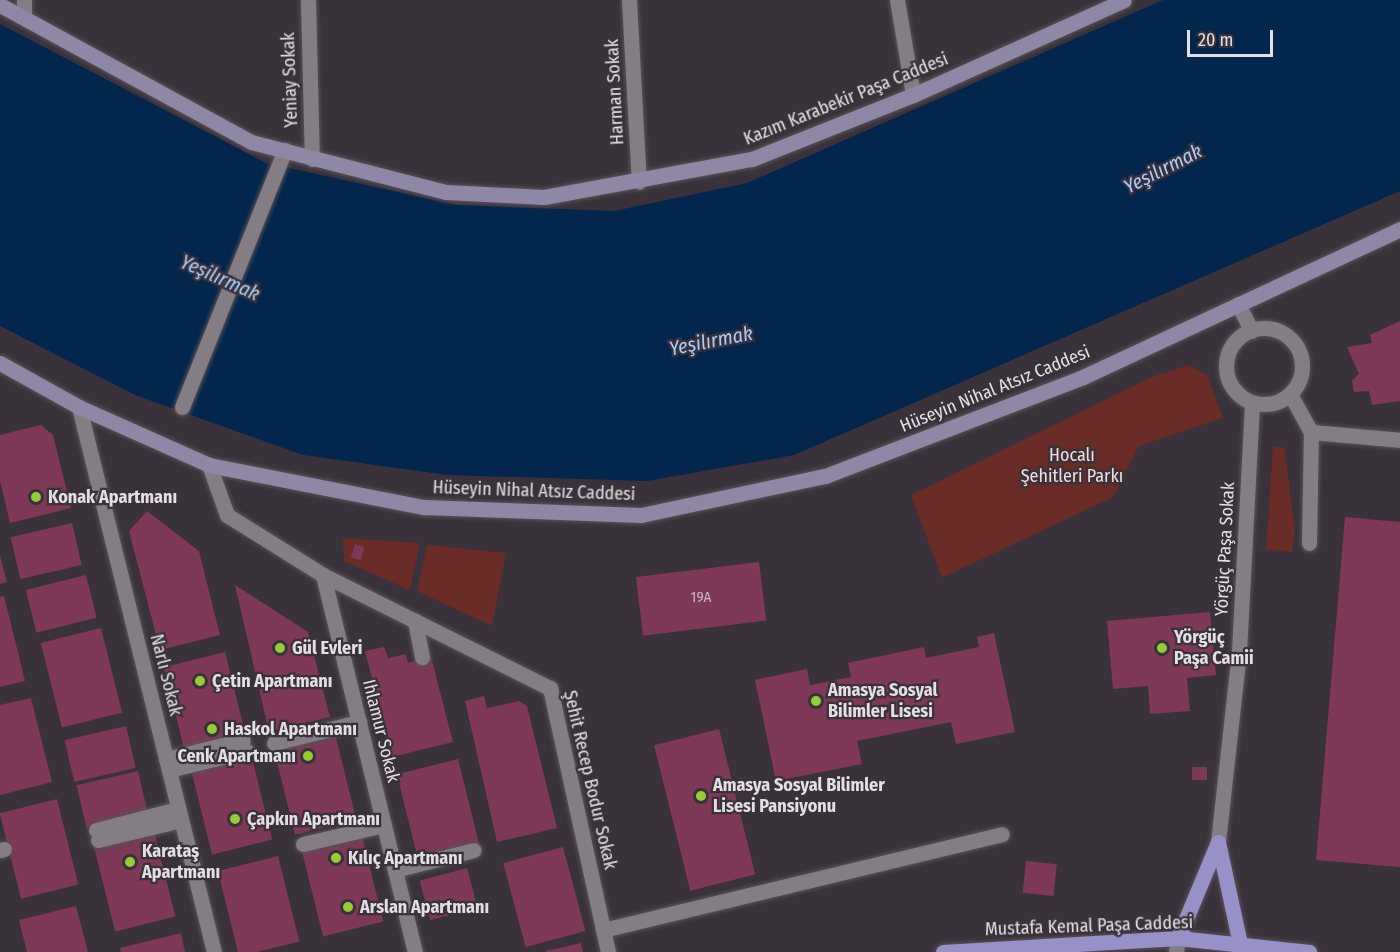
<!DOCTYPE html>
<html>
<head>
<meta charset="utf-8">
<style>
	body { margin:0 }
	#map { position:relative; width:1400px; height:952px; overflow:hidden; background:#39323a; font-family:"Fira Sans Condensed",sans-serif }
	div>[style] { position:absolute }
	.green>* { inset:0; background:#682b25 }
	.water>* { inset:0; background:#02264c }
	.building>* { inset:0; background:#7d3957; transform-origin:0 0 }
	.roads { filter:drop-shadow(0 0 2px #575158) drop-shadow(0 0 2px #575158) }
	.lane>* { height:15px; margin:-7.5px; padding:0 7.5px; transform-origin:7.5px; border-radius:7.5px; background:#857d86 }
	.street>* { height:15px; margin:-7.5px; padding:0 7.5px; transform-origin:7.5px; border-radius:7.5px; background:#857d86 }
	.street>.ring { margin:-7.5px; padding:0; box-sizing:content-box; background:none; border:15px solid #857d86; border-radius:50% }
	.secondary>* { height:15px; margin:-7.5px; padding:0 7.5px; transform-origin:7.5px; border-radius:7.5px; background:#8f87a6 }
	.primary>* { height:15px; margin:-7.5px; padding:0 7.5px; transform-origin:7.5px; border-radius:7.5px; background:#9891c7 }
	.dots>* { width:16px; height:16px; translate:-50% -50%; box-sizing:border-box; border:3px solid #39323a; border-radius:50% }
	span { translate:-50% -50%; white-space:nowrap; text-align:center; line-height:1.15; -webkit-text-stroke:4.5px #39323a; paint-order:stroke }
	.number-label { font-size:15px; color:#cab6c1 }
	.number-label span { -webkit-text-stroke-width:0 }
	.street-label { font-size:18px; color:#e4dfe4 }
	.park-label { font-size:18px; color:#f4ddd9 }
	.poi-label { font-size:18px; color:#e4dfe4; font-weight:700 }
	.left { translate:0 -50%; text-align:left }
	.right { translate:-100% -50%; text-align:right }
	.water-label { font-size:20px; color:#a7cefe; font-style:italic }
	.scale { position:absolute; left:1187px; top:30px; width:86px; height:27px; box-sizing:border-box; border:3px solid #e4dfe4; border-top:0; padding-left:8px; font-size:18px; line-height:21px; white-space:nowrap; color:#e4dfe4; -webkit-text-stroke:4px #39323a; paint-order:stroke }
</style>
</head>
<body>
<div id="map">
	<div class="green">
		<i style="clip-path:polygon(1189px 365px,1207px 375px,1223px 418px,1139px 446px,1113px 497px,942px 578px,911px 495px,1154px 376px)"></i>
		<i style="clip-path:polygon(1273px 447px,1284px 447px,1295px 529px,1292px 552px,1266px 550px)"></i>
		<i style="clip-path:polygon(343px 538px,420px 543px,410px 590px,344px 561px)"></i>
		<i style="clip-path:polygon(427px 545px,506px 553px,492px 626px,417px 591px)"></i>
	</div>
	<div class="water">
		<i style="clip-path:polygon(1163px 0,1400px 0,1400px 191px,794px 455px,647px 481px,447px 475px,303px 455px,135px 395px,0 326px,0 24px,266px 163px,457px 205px,614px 211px,747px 183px)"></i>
	</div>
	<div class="building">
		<i style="clip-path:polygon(1400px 321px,1400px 401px,1372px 405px,1369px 391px,1354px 392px,1352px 380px,1359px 374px,1347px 347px,1372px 343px,1370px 335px)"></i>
		<i style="clip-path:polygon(41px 425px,53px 435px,71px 508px,10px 523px,0 481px,0 435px)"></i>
		<i style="clip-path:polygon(147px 511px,199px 551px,220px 635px,160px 650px,129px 531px)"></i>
		<i style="clip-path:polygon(1345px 517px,1400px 522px,1400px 867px,1316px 860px)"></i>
		<i style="left:72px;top:523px;width:43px;height:63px;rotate:77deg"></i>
		<i style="left:355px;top:544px;width:10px;height:14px;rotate:17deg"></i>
		<i style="clip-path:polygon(0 556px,7px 582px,0 584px)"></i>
		<i style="left:759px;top:562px;width:59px;height:124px;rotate:83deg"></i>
		<i style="left:86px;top:575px;width:44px;height:62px;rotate:76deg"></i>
		<i style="clip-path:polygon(235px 585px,308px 632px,330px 717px,269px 732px)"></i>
		<i style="clip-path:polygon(4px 596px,25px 681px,0 687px,0 597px)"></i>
		<i style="clip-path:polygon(1210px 612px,1216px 675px,1187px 678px,1190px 711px,1150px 714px,1148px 686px,1113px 689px,1107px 621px)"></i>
		<i style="left:101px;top:628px;width:87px;height:62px;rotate:76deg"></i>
		<i style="clip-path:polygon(994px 633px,1015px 732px,956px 744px,951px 722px,857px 741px,862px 764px,776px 781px,755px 680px,807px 669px,810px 685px,851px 677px,848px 663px,924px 647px,926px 658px,979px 647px,977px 637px)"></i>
		<i style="clip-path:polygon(384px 647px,388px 658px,406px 654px,408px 663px,431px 657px,453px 742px,392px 757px,365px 651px)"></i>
		<i style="left:225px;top:652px;width:88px;height:63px;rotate:76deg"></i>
		<i style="clip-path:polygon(484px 696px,487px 708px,519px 701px,527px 706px,557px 828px,497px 842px,465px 701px)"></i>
		<i style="clip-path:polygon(31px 698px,52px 782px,0 795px,0 705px)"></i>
		<i style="left:126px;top:726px;width:43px;height:63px;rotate:77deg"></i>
		<i style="left:719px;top:729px;width:150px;height:67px;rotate:76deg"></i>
		<i style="left:335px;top:734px;width:88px;height:63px;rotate:76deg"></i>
		<i style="left:251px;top:754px;width:88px;height:62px;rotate:76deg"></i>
		<i style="left:458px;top:759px;width:88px;height:63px;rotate:76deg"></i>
		<i style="left:1192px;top:767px;width:15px;height:13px"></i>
		<i style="left:138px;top:771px;width:44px;height:63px;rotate:77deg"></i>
		<i style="left:57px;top:799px;width:88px;height:59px;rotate:76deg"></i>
		<i style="left:154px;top:831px;width:88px;height:62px;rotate:76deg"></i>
		<i style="left:362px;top:836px;width:88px;height:62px;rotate:76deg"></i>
		<i style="left:563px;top:847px;width:87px;height:62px;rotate:75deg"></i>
		<i style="left:278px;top:856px;width:88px;height:62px;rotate:76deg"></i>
		<i style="left:1026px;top:861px;width:31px;height:32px;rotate:6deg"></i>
		<i style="left:467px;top:868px;width:41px;height:49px;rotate:75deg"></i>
		<i style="clip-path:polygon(76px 906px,88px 952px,27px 952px,19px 920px)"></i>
		<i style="clip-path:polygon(181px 933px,185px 952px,121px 952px,120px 948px)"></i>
		<i style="clip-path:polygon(581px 943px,583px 952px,546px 952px,546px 951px)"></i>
	</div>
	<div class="roads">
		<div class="lane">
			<i style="left:1309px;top:543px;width:111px;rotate:-89deg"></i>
			<i style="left:415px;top:621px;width:37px;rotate:79deg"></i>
			<i style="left:274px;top:743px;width:88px;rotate:-13.9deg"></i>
			<i style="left:166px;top:759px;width:79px;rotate:-13.9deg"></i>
			<i style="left:169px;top:770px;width:80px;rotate:-13.7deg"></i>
			<i style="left:96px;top:830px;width:85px;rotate:-14.4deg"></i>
			<i style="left:98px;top:840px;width:85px;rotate:-13.5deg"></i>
			<i style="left:303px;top:844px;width:83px;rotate:-13.2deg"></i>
			<i style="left:0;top:850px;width:4px;rotate:-14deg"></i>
			<i style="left:395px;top:870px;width:81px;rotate:-14.2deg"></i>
			<i style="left:603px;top:930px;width:410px;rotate:-13.5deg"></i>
		</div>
		<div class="street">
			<i style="left:24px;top:0;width:18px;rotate:90deg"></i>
			<i style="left:308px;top:0;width:159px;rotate:88.6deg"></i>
			<i style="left:629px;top:0;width:182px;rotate:86.9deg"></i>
			<i style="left:897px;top:0;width:96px;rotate:80.4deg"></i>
			<i style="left:1238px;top:304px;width:30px;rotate:63deg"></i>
			<i class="ring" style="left:1226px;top:328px;width:61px;height:61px"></i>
			<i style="left:1290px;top:394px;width:43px;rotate:61.1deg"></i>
			<i style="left:1311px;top:432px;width:89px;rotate:5.1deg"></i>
			<i style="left:79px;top:407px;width:561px;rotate:76.09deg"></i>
			<i style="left:182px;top:407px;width:277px;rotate:-68.2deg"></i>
			<i style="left:209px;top:465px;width:53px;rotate:70.2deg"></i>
			<i style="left:227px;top:515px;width:113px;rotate:32deg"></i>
			<i style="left:323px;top:575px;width:388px;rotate:76.3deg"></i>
			<i style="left:323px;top:575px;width:254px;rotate:26.5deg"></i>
			<i style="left:550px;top:688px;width:270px;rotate:77.6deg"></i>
			<i style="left:1218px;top:842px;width:191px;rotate:-83.7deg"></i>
			<i style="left:1239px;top:652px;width:250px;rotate:-87deg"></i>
			<i style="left:1176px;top:952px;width:14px;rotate:-82deg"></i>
		</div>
		<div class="secondary">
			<i style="left:0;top:5px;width:286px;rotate:28.6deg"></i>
			<i style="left:251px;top:142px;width:201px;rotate:14.4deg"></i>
			<i style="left:446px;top:192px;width:98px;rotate:2.9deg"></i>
			<i style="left:544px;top:197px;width:211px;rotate:-10.4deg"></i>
			<i style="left:752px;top:159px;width:173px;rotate:-21.7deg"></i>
			<i style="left:913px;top:95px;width:231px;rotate:-24.2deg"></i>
			<i style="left:0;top:363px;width:90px;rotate:29.1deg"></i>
			<i style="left:79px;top:407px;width:142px;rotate:24deg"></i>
			<i style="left:209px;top:465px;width:219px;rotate:11.1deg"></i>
			<i style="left:424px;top:507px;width:217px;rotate:2.1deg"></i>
			<i style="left:641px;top:515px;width:188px;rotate:-12deg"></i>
			<i style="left:825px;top:476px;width:276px;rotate:-21deg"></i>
			<i style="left:1083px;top:377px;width:350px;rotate:-25deg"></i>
		</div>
		<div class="primary">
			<i style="left:1218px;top:842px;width:104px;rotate:77.8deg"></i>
			<i style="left:1178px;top:938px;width:104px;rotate:-67.4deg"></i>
			<i style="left:943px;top:952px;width:235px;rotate:-3.4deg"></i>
			<i style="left:1178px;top:938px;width:132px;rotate:6.1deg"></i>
		</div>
	</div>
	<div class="dots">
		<i style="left:36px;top:497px;background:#97cc38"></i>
		<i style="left:280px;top:648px;background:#97cc38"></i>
		<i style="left:1162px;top:648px;background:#97cc38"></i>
		<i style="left:200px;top:681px;background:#97cc38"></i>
		<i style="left:816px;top:701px;background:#97cc38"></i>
		<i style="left:212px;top:729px;background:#97cc38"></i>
		<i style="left:308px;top:756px;background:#97cc38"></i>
		<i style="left:701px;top:796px;background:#97cc38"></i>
		<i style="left:235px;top:819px;background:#97cc38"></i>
		<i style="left:336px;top:858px;background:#97cc38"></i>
		<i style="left:130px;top:862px;background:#97cc38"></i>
		<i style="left:348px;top:907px;background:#97cc38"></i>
	</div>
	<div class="number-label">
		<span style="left:701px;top:598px">19A</span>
	</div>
	<div class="street-label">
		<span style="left:290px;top:80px;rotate:-92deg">Yeniay Sokak</span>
		<span style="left:615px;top:92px;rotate:-93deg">Harman Sokak</span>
		<span style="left:846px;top:99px;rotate:-22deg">Kazım Karabekir Paşa Caddesi</span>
		<span style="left:995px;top:389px;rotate:-22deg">Hüseyin Nihal Atsız Caddesi</span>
		<span style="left:534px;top:491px;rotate:2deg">Hüseyin Nihal Atsız Caddesi</span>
		<span style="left:1225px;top:549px;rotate:-87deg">Yörgüç Paşa Sokak</span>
		<span style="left:166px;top:675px;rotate:76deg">Narlı Sokak</span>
		<span style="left:381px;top:731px;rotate:76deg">Ihlamur Sokak</span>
		<span style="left:590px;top:780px;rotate:77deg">Şehit Recep Bodur Sokak</span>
		<span style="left:1089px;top:926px;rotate:-2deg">Mustafa Kemal Paşa Caddesi</span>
	</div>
	<div class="park-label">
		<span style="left:1072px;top:466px">Hocalı<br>Şehitleri Parkı</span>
	</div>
	<div class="poi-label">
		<span class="left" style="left:48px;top:497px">Konak Apartmanı</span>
		<span class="left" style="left:1174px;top:648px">Yörgüç<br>Paşa Camii</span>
		<span class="left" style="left:292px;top:648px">Gül Evleri</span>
		<span class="left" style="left:212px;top:681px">Çetin Apartmanı</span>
		<span class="left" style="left:828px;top:701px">Amasya Sosyal<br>Bilimler Lisesi</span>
		<span class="left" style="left:224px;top:729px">Haskol Apartmanı</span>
		<span class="right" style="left:296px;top:756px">Cenk Apartmanı</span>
		<span class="left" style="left:713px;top:796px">Amasya Sosyal Bilimler<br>Lisesi Pansiyonu</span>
		<span class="left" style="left:247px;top:819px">Çapkın Apartmanı</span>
		<span class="left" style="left:142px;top:862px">Karataş<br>Apartmanı</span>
		<span class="left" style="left:348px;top:858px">Kılıç Apartmanı</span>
		<span class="left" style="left:360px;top:907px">Arslan Apartmanı</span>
	</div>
	<div class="water-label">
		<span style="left:1163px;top:169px;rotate:-27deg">Yeşilırmak</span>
		<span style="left:220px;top:278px;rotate:24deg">Yeşilırmak</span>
		<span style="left:711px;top:341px;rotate:-11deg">Yeşilırmak</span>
	</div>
	<div class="scale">20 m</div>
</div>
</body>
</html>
